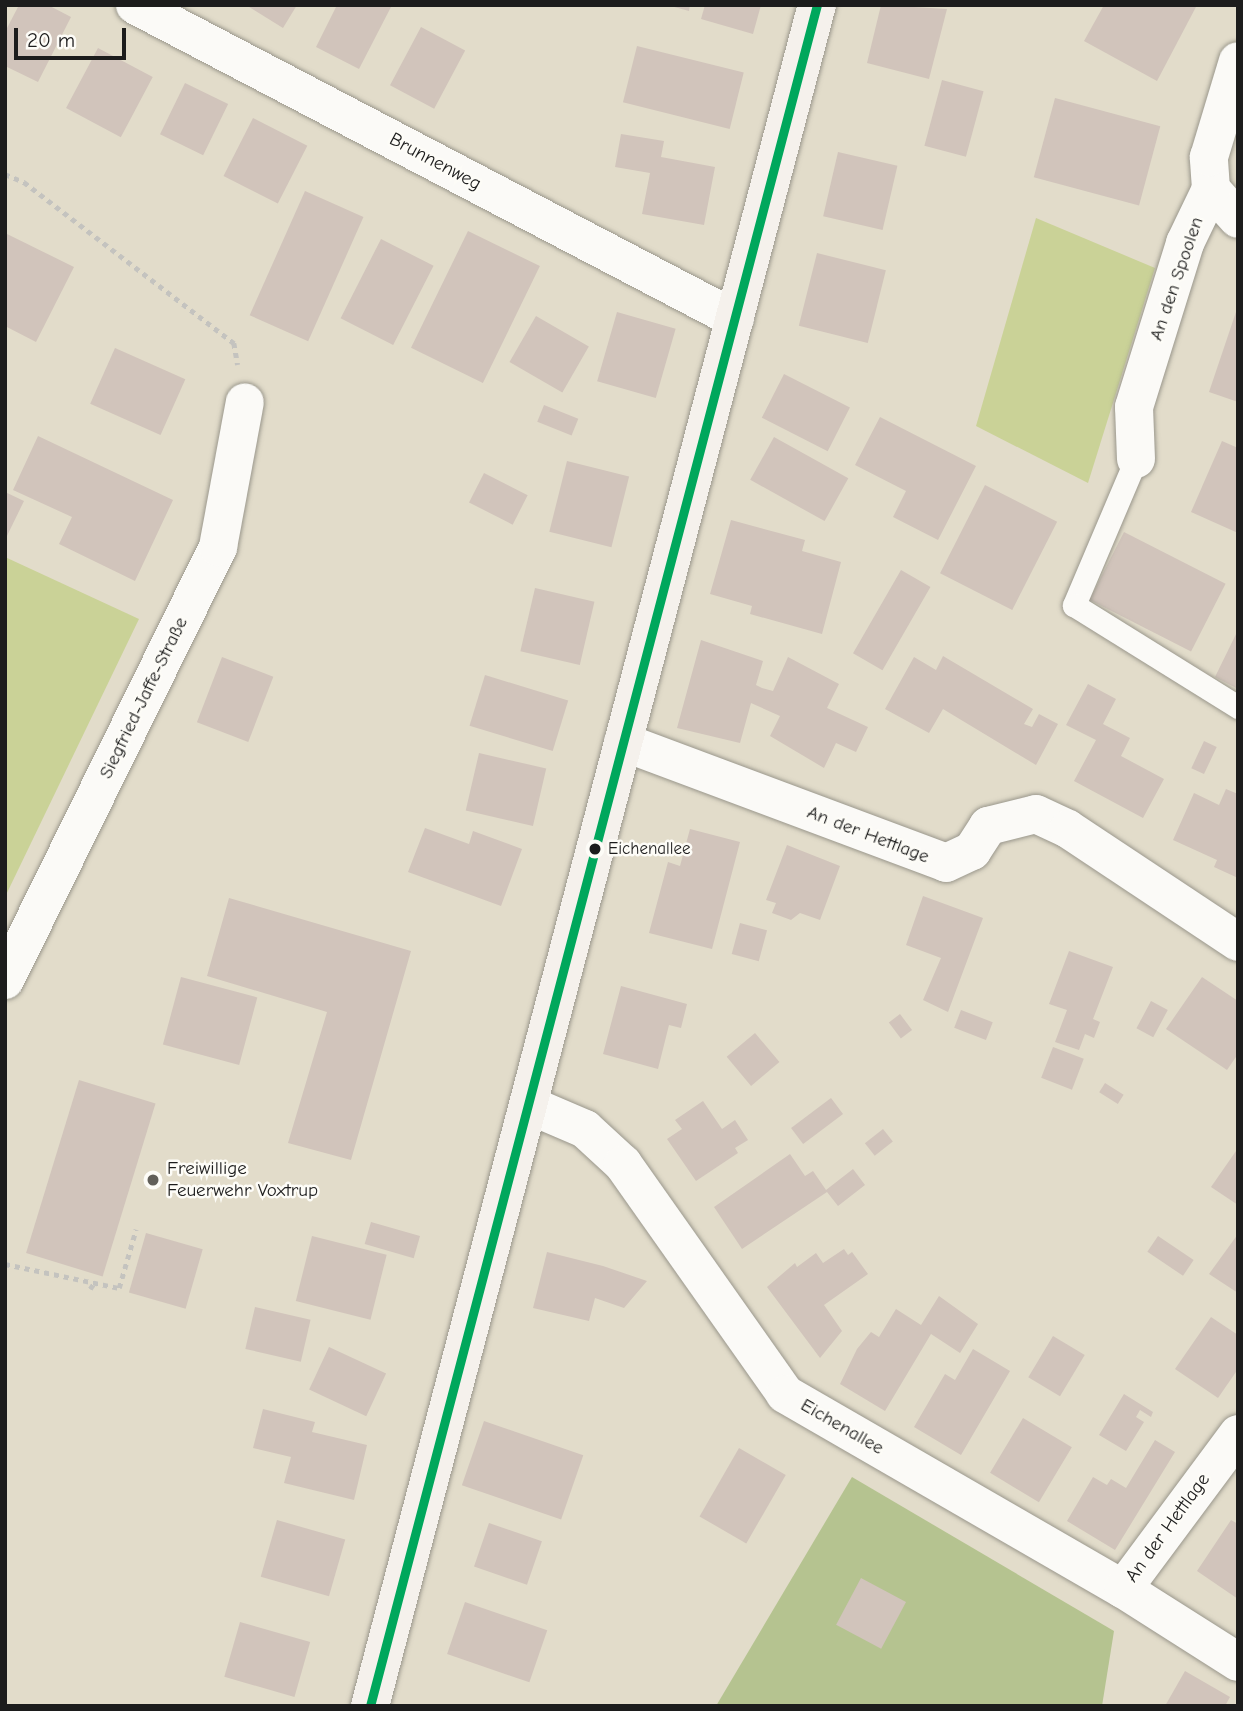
<!DOCTYPE html>
<html>
<head>
<meta charset="utf-8">
<style>
	body { margin:0 }
	#map { position:relative; width:1243px; height:1711px; overflow:hidden; background:#e2dcca; font-family:"Comic Neue",sans-serif }
	div>[style] { position:absolute }
	.green>* { inset:0; background:#cad297 }
	.forest>* { inset:0; background:#b5c390 }
	.building>* { inset:0; background:#d1c4bb; transform-origin:0 0 }
	.path>* { height:4.5px; margin-top:-2.25px; transform-origin:0; background:repeating-linear-gradient(90deg,#c4c3bf 0 5px,transparent 0 10px) }
	.roads { filter:drop-shadow(0 0 2px #9a978c) drop-shadow(0 0 2px #9a978c) }
	.lane>* { height:23px; margin:-11.5px; padding:0 11.5px; transform-origin:11.5px; border-radius:11.5px; background:#fbfaf7 }
	.street>* { height:38px; margin:-19px; padding:0 19px; transform-origin:19px; border-radius:19px; background:#fbfaf7 }
	.secondary>* { height:38px; margin:-19px; padding:0 19px; transform-origin:19px; border-radius:19px; background:#f5f1ec }
	.bus-1>* { height:9px; margin:-4.5px; padding:0 4.5px; transform-origin:4.5px; border-radius:4.5px; background:#00a75c }
	.dots>* { width:19px; height:19px; translate:-50% -50%; box-sizing:border-box; border:4px solid #fdfcf7; border-radius:50% }
	span { translate:-50% -50%; white-space:nowrap; text-align:center; line-height:1.15; -webkit-text-stroke:5px #fdfcf7; paint-order:stroke }
	.bus-label { font-size:17px; color:#1c1c1c }
	.left { translate:0 -50%; text-align:left }
	.street-label { font-size:19px; color:#1c1c1c }
	.poi-label { font-size:19px; color:#1c1c1c }
	.frame { position:absolute; inset:0; border:7px solid #1c1c1c; pointer-events:none }
	.scale { position:absolute; left:14px; top:28px; width:112px; height:32px; box-sizing:border-box; border:4px solid #1c1c1c; border-top:0; padding-left:9px; font-size:21px; line-height:24px; white-space:nowrap; color:#1c1c1c; -webkit-text-stroke:5px #fdfcf7; paint-order:stroke }
</style>
</head>
<body>
<div id="map">
	<div class="green">
		<i style="clip-path:polygon(1036px 218px,1155px 268px,1088px 483px,976px 426px)"></i>
		<i style="clip-path:polygon(5px 557px,139px 619px,5px 897px)"></i>
	</div>
	<div class="forest">
		<i style="clip-path:polygon(852px 1477px,1114px 1631px,1102px 1706px,716px 1706px)"></i>
	</div>
	<div class="building">
		<i style="clip-path:polygon(19px 5px,48px 5px,71px 17px,38px 82px,5px 66px,5px 32px)"></i>
		<i style="clip-path:polygon(246px 5px,297px 5px,283px 28px)"></i>
		<i style="clip-path:polygon(337px 5px,392px 5px,359px 69px,316px 47px)"></i>
		<i style="clip-path:polygon(667px 5px,690px 5px,689px 11px)"></i>
		<i style="clip-path:polygon(705px 5px,761px 5px,753px 34px,701px 19px)"></i>
		<i style="clip-path:polygon(881px 5px,947px 9px,929px 79px,867px 63px)"></i>
		<i style="clip-path:polygon(1104px 5px,1197px 5px,1157px 81px,1084px 41px)"></i>
		<i style="left:421px;top:27px;width:50px;height:66px;rotate:28deg"></i>
		<i style="left:637px;top:46px;width:110px;height:58px;rotate:14deg"></i>
		<i style="left:98px;top:48px;width:62px;height:68px;rotate:28deg"></i>
		<i style="left:942px;top:80px;width:43px;height:68px;rotate:15deg"></i>
		<i style="left:185px;top:83px;width:48px;height:57px;rotate:26deg"></i>
		<i style="left:1055px;top:98px;width:109px;height:82px;rotate:15deg"></i>
		<i style="left:253px;top:118px;width:61px;height:65px;rotate:27deg"></i>
		<i style="clip-path:polygon(621px 134px,664px 141px,661px 157px,715px 167px,704px 225px,642px 214px,650px 173px,615px 167px)"></i>
		<i style="left:838px;top:152px;width:61px;height:66px;rotate:13deg"></i>
		<i style="left:305px;top:191px;width:64px;height:136px;rotate:24deg"></i>
		<i style="left:468px;top:231px;width:80px;height:130px;rotate:26deg"></i>
		<i style="clip-path:polygon(5px 233px,74px 267px,36px 342px,5px 326px)"></i>
		<i style="left:381px;top:239px;width:59px;height:89px;rotate:27deg"></i>
		<i style="left:817px;top:253px;width:71px;height:75px;rotate:14deg"></i>
		<i style="clip-path:polygon(1237px 309px,1238px 310px,1238px 402px,1209px 392px)"></i>
		<i style="left:617px;top:312px;width:61px;height:72px;rotate:16deg"></i>
		<i style="left:536px;top:316px;width:61px;height:53px;rotate:30deg"></i>
		<i style="left:115px;top:348px;width:77px;height:61px;rotate:24deg"></i>
		<i style="left:784px;top:374px;width:74px;height:49px;rotate:27deg"></i>
		<i style="left:544px;top:405px;width:37px;height:18px;rotate:22deg"></i>
		<i style="clip-path:polygon(880px 417px,976px 466px,938px 540px,893px 517px,906px 491px,855px 465px)"></i>
		<i style="clip-path:polygon(38px 436px,173px 500px,135px 581px,59px 544px,72px 517px,13px 490px)"></i>
		<i style="left:774px;top:437px;width:85px;height:49px;rotate:29deg"></i>
		<i style="clip-path:polygon(1222px 441px,1238px 448px,1238px 533px,1191px 512px)"></i>
		<i style="left:567px;top:461px;width:64px;height:73px;rotate:14deg"></i>
		<i style="left:484px;top:473px;width:49px;height:33px;rotate:27deg"></i>
		<i style="left:985px;top:485px;width:81px;height:99px;rotate:27deg"></i>
		<i style="clip-path:polygon(5px 492px,24px 501px,5px 540px)"></i>
		<i style="clip-path:polygon(731px 520px,805px 540px,802px 551px,841px 562px,822px 634px,750px 614px,752px 606px,710px 594px)"></i>
		<i style="left:1124px;top:532px;width:114px;height:76px;rotate:27deg"></i>
		<i style="left:901px;top:570px;width:34px;height:96px;rotate:30deg"></i>
		<i style="left:535px;top:588px;width:61px;height:65px;rotate:13deg"></i>
		<i style="clip-path:polygon(1238px 630px,1238px 689px,1215px 677px)"></i>
		<i style="clip-path:polygon(701px 640px,763px 661px,756px 685px,762px 688px,773px 691px,788px 657px,839px 684px,827px 708px,868px 727px,856px 752px,836px 743px,824px 768px,770px 736px,780px 716px,751px 703px,740px 743px,677px 728px)"></i>
		<i style="clip-path:polygon(943px 656px,1033px 709px,1024px 724px,1032px 727px,1039px 714px,1058px 724px,1036px 765px,943px 709px,929px 733px,885px 709px,914px 657px,936px 670px)"></i>
		<i style="left:222px;top:657px;width:55px;height:70px;rotate:21deg"></i>
		<i style="left:485px;top:675px;width:87px;height:53px;rotate:17deg"></i>
		<i style="clip-path:polygon(1088px 684px,1116px 699px,1103px 724px,1130px 738px,1121px 756px,1164px 779px,1143px 818px,1074px 781px,1096px 740px,1066px 725px)"></i>
		<i style="left:1204px;top:741px;width:14px;height:30px;rotate:25deg"></i>
		<i style="left:479px;top:753px;width:69px;height:59px;rotate:13deg"></i>
		<i style="clip-path:polygon(1226px 789px,1238px 794px,1238px 878px,1214px 867px,1217px 860px,1173px 840px,1194px 793px,1219px 805px)"></i>
		<i style="clip-path:polygon(425px 828px,469px 844px,473px 831px,522px 849px,501px 906px,408px 872px)"></i>
		<i style="clip-path:polygon(690px 829px,740px 842px,712px 949px,649px 933px,668px 862px,680px 866px)"></i>
		<i style="clip-path:polygon(787px 845px,840px 866px,820px 920px,800px 913px,791px 920px,772px 913px,776px 903px,766px 900px)"></i>
		<i style="clip-path:polygon(923px 896px,983px 918px,948px 1012px,923px 1000px,941px 958px,906px 945px)"></i>
		<i style="clip-path:polygon(229px 898px,411px 951px,351px 1160px,288px 1143px,327px 1012px,207px 976px)"></i>
		<i style="left:740px;top:923px;width:28px;height:32px;rotate:15deg"></i>
		<i style="clip-path:polygon(1069px 951px,1113px 967px,1093px 1019px,1100px 1022px,1094px 1038px,1085px 1034px,1079px 1050px,1055px 1042px,1067px 1010px,1049px 1004px)"></i>
		<i style="left:181px;top:977px;width:79px;height:70px;rotate:15deg"></i>
		<i style="clip-path:polygon(1202px 977px,1238px 1001px,1238px 1054px,1227px 1070px,1166px 1029px)"></i>
		<i style="clip-path:polygon(621px 986px,687px 1004px,681px 1028px,669px 1025px,658px 1069px,603px 1054px)"></i>
		<i style="left:1151px;top:1001px;width:19px;height:31px;rotate:28deg"></i>
		<i style="left:961px;top:1010px;width:34px;height:19px;rotate:21deg"></i>
		<i style="left:900px;top:1014px;width:20px;height:14px;rotate:53deg"></i>
		<i style="left:755px;top:1033px;width:38px;height:37px;rotate:50deg"></i>
		<i style="left:1053px;top:1047px;width:33px;height:33px;rotate:21deg"></i>
		<i style="left:79px;top:1080px;width:80px;height:181px;rotate:17deg"></i>
		<i style="left:1105px;top:1083px;width:22px;height:11px;rotate:32deg"></i>
		<i style="left:831px;top:1098px;width:20px;height:50px;rotate:53deg"></i>
		<i style="clip-path:polygon(703px 1101px,722px 1129px,735px 1120px,748px 1140px,735px 1148px,738px 1153px,696px 1181px,667px 1139px,682px 1129px,675px 1120px)"></i>
		<i style="left:883px;top:1129px;width:16px;height:23px;rotate:52deg"></i>
		<i style="clip-path:polygon(1236px 1151px,1238px 1152px,1238px 1205px,1211px 1187px)"></i>
		<i style="clip-path:polygon(790px 1154px,805px 1176px,813px 1171px,826px 1190px,853px 1169px,865px 1185px,838px 1206px,827px 1192px,742px 1249px,714px 1207px)"></i>
		<i style="left:371px;top:1222px;width:51px;height:23px;rotate:16deg"></i>
		<i style="left:146px;top:1233px;width:59px;height:62px;rotate:16deg"></i>
		<i style="clip-path:polygon(1238px 1234px,1238px 1293px,1209px 1274px)"></i>
		<i style="left:312px;top:1236px;width:77px;height:67px;rotate:14deg"></i>
		<i style="left:1158px;top:1236px;width:43px;height:19px;rotate:34deg"></i>
		<i style="clip-path:polygon(844px 1249px,848px 1255px,852px 1252px,868px 1274px,824px 1305px,842px 1331px,820px 1358px,767px 1287px,795px 1263px,797px 1267px,816px 1253px,823px 1263px)"></i>
		<i style="clip-path:polygon(547px 1252px,603px 1266px,647px 1281px,624px 1308px,595px 1298px,589px 1321px,533px 1308px)"></i>
		<i style="clip-path:polygon(939px 1296px,978px 1324px,960px 1353px,931px 1334px,885px 1411px,840px 1384px,857px 1349px,871px 1332px,879px 1337px,896px 1309px,921px 1325px)"></i>
		<i style="left:255px;top:1307px;width:57px;height:43px;rotate:13deg"></i>
		<i style="clip-path:polygon(1211px 1317px,1238px 1335px,1238px 1369px,1218px 1398px,1175px 1369px)"></i>
		<i style="left:1053px;top:1336px;width:37px;height:48px;rotate:31deg"></i>
		<i style="left:329px;top:1347px;width:63px;height:47px;rotate:25deg"></i>
		<i style="clip-path:polygon(973px 1349px,1010px 1371px,961px 1455px,914px 1427px,945px 1374px,955px 1380px)"></i>
		<i style="clip-path:polygon(1124px 1394px,1153px 1412px,1151px 1417px,1140px 1410px,1136px 1417px,1144px 1422px,1126px 1451px,1099px 1435px)"></i>
		<i style="clip-path:polygon(263px 1409px,315px 1422px,312px 1432px,367px 1445px,354px 1500px,284px 1483px,291px 1457px,253px 1448px)"></i>
		<i style="left:1023px;top:1418px;width:57px;height:64px;rotate:31deg"></i>
		<i style="left:484px;top:1421px;width:105px;height:68px;rotate:19deg"></i>
		<i style="clip-path:polygon(1155px 1440px,1175px 1452px,1115px 1550px,1067px 1521px,1093px 1477px,1107px 1485px,1111px 1479px,1126px 1488px)"></i>
		<i style="left:739px;top:1448px;width:54px;height:79px;rotate:30deg"></i>
		<i style="left:277px;top:1520px;width:71px;height:59px;rotate:16deg"></i>
		<i style="clip-path:polygon(1231px 1520px,1238px 1524px,1238px 1599px,1197px 1571px)"></i>
		<i style="left:489px;top:1523px;width:56px;height:46px;rotate:19deg"></i>
		<i style="left:861px;top:1578px;width:51px;height:53px;rotate:28deg"></i>
		<i style="left:465px;top:1602px;width:87px;height:55px;rotate:19deg"></i>
		<i style="left:240px;top:1622px;width:73px;height:57px;rotate:16deg"></i>
		<i style="clip-path:polygon(1185px 1671px,1230px 1697px,1225px 1706px,1165px 1706px)"></i>
	</div>
	<div class="path">
		<i style="left:5px;top:174px;width:21px;rotate:23deg"></i>
		<i style="left:24px;top:182px;width:265px;rotate:37.5deg"></i>
		<i style="left:234px;top:343px;width:22px;rotate:80deg"></i>
		<i style="left:5px;top:1264px;width:116px;rotate:11.9deg"></i>
		<i style="left:119px;top:1288px;width:61px;rotate:-73.9deg"></i>
		<i style="left:90px;top:1289px;width:7px;rotate:-56deg"></i>
	</div>
	<div class="roads">
		<div class="lane">
			<i style="left:1136px;top:459px;width:159px;rotate:113deg"></i>
			<i style="left:1074px;top:605px;width:193px;rotate:31.9deg"></i>
		</div>
		<div class="street">
			<i style="left:135px;top:5px;width:677px;rotate:27.62deg"></i>
			<i style="left:1211px;top:189px;width:40px;rotate:48deg"></i>
			<i style="left:1136px;top:459px;width:52px;rotate:-92.2deg"></i>
			<i style="left:1134px;top:407px;width:172px;rotate:-72.7deg"></i>
			<i style="left:1185px;top:243px;width:60px;rotate:-64.3deg"></i>
			<i style="left:1211px;top:189px;width:32px;rotate:-94deg"></i>
			<i style="left:1209px;top:157px;width:100px;rotate:-73.2deg"></i>
			<i style="left:623px;top:742px;width:345px;rotate:20.5deg"></i>
			<i style="left:946px;top:863px;width:29px;rotate:-25deg"></i>
			<i style="left:972px;top:851px;width:30px;rotate:-57deg"></i>
			<i style="left:988px;top:826px;width:49px;rotate:-14deg"></i>
			<i style="left:1036px;top:814px;width:35px;rotate:25deg"></i>
			<i style="left:1068px;top:829px;width:204px;rotate:33.6deg"></i>
			<i style="left:5px;top:980px;width:483px;rotate:-63.8deg"></i>
			<i style="left:218px;top:547px;width:147px;rotate:-79.5deg"></i>
			<i style="left:529px;top:1105px;width:61px;rotate:23.2deg"></i>
			<i style="left:585px;top:1129px;width:52px;rotate:42.6deg"></i>
			<i style="left:623px;top:1164px;width:281px;rotate:54.8deg"></i>
			<i style="left:785px;top:1394px;width:390px;rotate:30deg"></i>
			<i style="left:1123px;top:1589px;width:136px;rotate:32.4deg"></i>
			<i style="left:1123px;top:1589px;width:193px;rotate:-53.4deg"></i>
		</div>
		<div class="secondary">
			<i style="left:370px;top:1706px;width:1759px;rotate:-75.28deg"></i>
		</div>
	</div>
	<div class="bus-1">
		<i style="left:370px;top:1706px;width:1759px;rotate:-75.28deg"></i>
	</div>
	<div class="dots">
		<i style="left:595px;top:849px;background:#1c1c1c"></i>
		<i style="left:153px;top:1180px;background:#615f59"></i>
	</div>
	<div class="bus-label">
		<span class="left" style="left:608px;top:849px">Eichenallee</span>
	</div>
	<div class="street-label">
		<span style="left:435px;top:162px;rotate:28deg">Brunnenweg</span>
		<span style="left:1177px;top:279px;rotate:-71deg">An den Spoolen</span>
		<span style="left:144px;top:698px;rotate:-64deg">Siegfried-Jaffe-Straße</span>
		<span style="left:868px;top:835px;rotate:21deg">An der Hettlage</span>
		<span style="left:842px;top:1427px;rotate:30deg">Eichenallee</span>
		<span style="left:1168px;top:1528px;rotate:-54deg">An der Hettlage</span>
	</div>
	<div class="poi-label">
		<span class="left" style="left:167px;top:1180px">Freiwillige<br>Feuerwehr Voxtrup</span>
	</div>
	<div class="frame"></div>
	<div class="scale">20 m</div>
</div>
</body>
</html>
